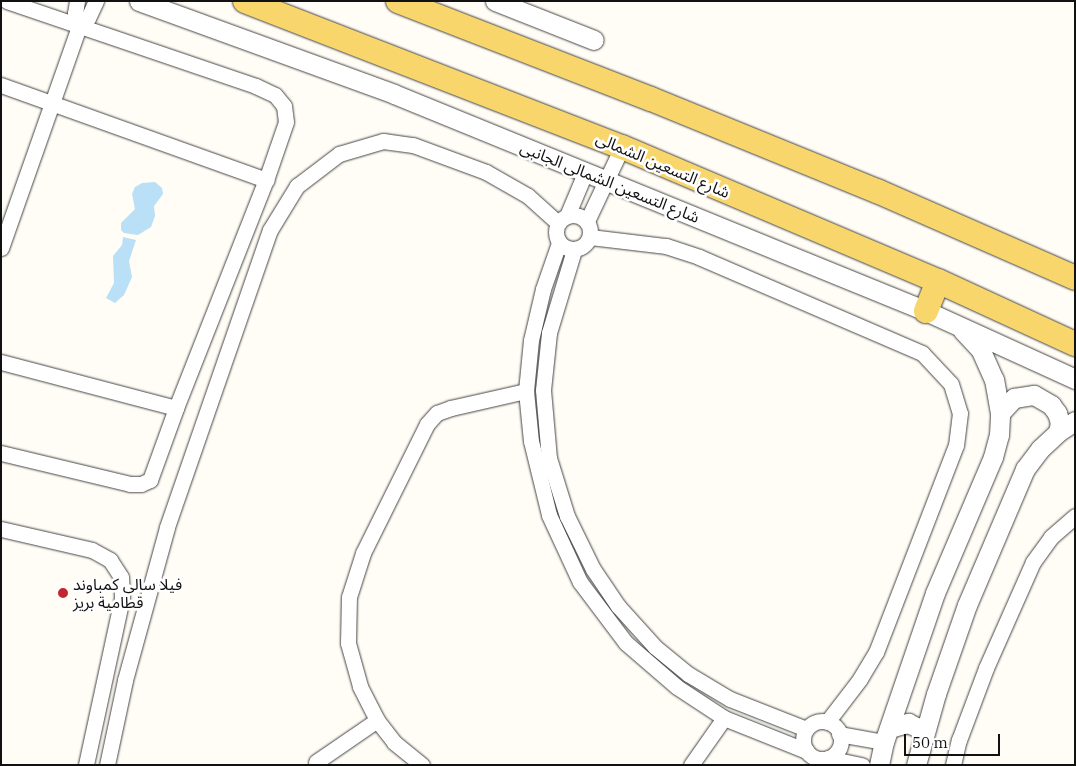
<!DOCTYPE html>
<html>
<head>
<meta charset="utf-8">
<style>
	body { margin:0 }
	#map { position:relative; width:1076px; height:766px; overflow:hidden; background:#fffdf5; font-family:"IBM Plex Serif","Noto Sans Arabic",serif }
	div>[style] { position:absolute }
	.water>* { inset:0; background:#b9e0f7 }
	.roads { filter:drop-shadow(0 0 1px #444) drop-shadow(0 0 1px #444) }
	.minor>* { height:15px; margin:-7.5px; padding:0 7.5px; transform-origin:7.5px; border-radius:7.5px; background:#fff }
	.minor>.ring { margin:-7.5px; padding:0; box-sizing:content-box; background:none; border:15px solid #fff; border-radius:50% }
	.tertiary>* { height:19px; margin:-9.5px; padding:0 9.5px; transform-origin:9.5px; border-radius:9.5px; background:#fff }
	.primary>* { height:24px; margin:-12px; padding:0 12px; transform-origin:12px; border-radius:12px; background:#f9d66b }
	.dots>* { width:14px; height:14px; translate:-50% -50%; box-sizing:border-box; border:2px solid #fff; border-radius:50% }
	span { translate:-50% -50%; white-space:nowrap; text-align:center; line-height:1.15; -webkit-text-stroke:5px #fff; paint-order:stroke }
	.street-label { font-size:16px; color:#111 }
	.poi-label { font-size:16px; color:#111 }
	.left { translate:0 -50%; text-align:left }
	.frame { position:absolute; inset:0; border:2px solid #111; pointer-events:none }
	.scale { position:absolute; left:904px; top:734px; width:96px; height:22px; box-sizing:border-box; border:2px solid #111; border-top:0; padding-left:6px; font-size:15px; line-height:18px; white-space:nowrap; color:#111; -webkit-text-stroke:4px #fff; paint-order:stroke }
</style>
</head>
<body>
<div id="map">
	<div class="water">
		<i style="clip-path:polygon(155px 182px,162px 188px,163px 194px,154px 206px,155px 216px,151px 227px,138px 235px,124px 233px,121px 230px,121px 223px,135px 209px,132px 194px,135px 187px,142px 183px)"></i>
		<i style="clip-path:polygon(123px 237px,136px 240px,129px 261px,132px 277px,124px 295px,115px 303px,106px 298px,114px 283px,113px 256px,122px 245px)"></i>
	</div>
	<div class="roads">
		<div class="minor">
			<i style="left:77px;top:1px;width:12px;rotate:99deg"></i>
			<i style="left:75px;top:13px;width:14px;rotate:73deg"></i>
			<i style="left:1px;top:85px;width:282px;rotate:19.7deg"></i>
			<i class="ring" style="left:556px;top:215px;width:19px;height:19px"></i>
			<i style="left:567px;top:216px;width:47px;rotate:-67.3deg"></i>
			<i style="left:587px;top:221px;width:82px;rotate:-64.7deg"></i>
			<i style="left:590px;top:237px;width:77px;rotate:6.8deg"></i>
			<i style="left:666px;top:246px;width:35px;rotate:18deg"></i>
			<i style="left:699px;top:257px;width:243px;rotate:23.3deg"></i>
			<i style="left:922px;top:353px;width:42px;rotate:46.9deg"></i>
			<i style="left:951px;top:384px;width:30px;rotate:73deg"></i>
			<i style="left:960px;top:413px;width:32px;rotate:97deg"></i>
			<i style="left:956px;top:445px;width:222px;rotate:111.1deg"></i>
			<i style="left:876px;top:652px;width:31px;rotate:121deg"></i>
			<i style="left:860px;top:679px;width:54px;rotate:127.5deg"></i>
			<i style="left:559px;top:243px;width:49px;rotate:109.2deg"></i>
			<i style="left:543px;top:289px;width:52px;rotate:103.2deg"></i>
			<i style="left:531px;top:340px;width:51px;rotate:95.6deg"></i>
			<i style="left:526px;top:391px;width:50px;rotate:84.3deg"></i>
			<i style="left:531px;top:441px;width:76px;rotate:76.3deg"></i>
			<i style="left:549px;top:515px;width:74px;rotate:65.2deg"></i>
			<i style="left:580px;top:582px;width:76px;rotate:53deg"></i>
			<i style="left:626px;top:643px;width:67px;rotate:40.8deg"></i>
			<i style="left:677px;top:687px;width:56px;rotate:33.4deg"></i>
			<i style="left:724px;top:718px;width:89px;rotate:21.7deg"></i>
			<i style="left:1px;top:248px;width:235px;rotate:-70.6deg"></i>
			<i style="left:79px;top:26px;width:12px;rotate:-42deg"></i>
			<i style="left:88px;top:18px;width:19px;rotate:-65deg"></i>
			<i style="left:574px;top:250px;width:87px;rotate:106.8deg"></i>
			<i style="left:549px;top:333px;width:57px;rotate:96deg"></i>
			<i style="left:543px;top:390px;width:68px;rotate:85deg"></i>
			<i style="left:549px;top:458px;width:61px;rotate:72.8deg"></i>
			<i style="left:567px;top:516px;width:59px;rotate:63.9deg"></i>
			<i style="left:593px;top:569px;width:45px;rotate:56deg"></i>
			<i style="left:618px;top:606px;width:55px;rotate:47.9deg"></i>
			<i style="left:655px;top:647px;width:43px;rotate:39.3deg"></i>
			<i style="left:688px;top:674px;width:49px;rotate:30.8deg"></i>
			<i style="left:730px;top:699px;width:82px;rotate:21.5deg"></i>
			<i style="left:1px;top:362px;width:181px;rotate:14.7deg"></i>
			<i style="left:1px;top:453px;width:133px;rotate:13.5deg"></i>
			<i style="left:130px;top:484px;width:11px"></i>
			<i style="left:141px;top:484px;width:10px;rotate:-24deg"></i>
			<i style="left:150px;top:480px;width:77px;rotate:-70.1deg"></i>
			<i style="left:176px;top:408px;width:245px;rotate:-68.5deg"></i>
			<i style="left:266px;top:180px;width:61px;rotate:-71deg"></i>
			<i style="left:286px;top:122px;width:16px;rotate:-97deg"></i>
			<i style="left:284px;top:106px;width:14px;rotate:-129deg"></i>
			<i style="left:275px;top:95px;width:21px;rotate:-155deg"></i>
			<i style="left:256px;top:86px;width:263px;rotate:-161.2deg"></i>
			<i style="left:1px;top:529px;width:93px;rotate:13deg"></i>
			<i style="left:92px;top:550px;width:21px;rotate:29deg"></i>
			<i style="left:110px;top:560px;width:20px;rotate:57deg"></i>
			<i style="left:121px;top:577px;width:21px;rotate:87deg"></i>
			<i style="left:122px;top:598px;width:171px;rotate:102.2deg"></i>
			<i class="ring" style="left:803px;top:721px;width:23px;height:23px"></i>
			<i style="left:839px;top:734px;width:46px;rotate:10.1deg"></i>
			<i style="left:828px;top:758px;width:35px;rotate:12deg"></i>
			<i style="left:316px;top:762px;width:74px;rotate:-34.5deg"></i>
			<i style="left:107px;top:765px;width:87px;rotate:-78deg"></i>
			<i style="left:125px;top:680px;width:159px;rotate:-74.6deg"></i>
			<i style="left:167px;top:527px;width:314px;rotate:-70.9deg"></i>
			<i style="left:270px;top:230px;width:52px;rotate:-58.5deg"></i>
			<i style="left:297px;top:186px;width:53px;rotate:-37.3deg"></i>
			<i style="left:339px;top:154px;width:46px;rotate:-16.5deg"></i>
			<i style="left:383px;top:141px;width:30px;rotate:8deg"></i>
			<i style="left:413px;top:145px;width:78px;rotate:20.3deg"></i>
			<i style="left:486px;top:172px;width:48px;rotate:29.7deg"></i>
			<i style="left:528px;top:196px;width:40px;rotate:42deg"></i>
			<i style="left:422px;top:765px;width:36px;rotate:-141deg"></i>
			<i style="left:394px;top:742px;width:28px;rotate:-128deg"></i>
			<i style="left:377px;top:720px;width:38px;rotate:-117deg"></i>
			<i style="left:360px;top:686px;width:45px;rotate:-105.6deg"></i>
			<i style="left:348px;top:643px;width:46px;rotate:-88.8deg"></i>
			<i style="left:349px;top:597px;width:46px;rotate:-72.3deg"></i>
			<i style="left:363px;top:553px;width:144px;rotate:-63.6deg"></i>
			<i style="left:427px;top:424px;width:15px;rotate:-48deg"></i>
			<i style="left:437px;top:413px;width:15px;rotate:-20deg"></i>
			<i style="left:451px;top:408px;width:77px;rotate:-12.8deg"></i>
			<i style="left:691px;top:765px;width:57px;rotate:-54.9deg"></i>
			<i style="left:953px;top:765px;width:26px;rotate:-77deg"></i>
			<i style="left:959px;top:740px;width:77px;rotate:-69.4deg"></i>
			<i style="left:986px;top:668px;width:116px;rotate:-66.1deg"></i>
			<i style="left:1033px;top:562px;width:31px;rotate:-54deg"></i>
			<i style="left:1051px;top:537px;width:32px;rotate:-41deg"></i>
		</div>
		<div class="tertiary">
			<i style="left:139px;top:1px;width:271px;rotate:20deg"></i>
			<i style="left:394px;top:94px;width:575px;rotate:22.19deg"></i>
			<i style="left:926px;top:311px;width:164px;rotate:24.5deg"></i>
			<i style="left:495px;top:1px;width:106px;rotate:21.5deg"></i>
			<i style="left:1000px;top:413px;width:21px;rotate:-47deg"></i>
			<i style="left:1014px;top:398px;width:20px;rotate:-9deg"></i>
			<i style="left:1034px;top:395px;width:20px;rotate:30deg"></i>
			<i style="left:1051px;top:405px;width:10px;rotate:53deg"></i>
			<i style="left:1057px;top:413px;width:10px;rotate:73deg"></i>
			<i style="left:1060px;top:423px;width:9px;rotate:103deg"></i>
			<i style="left:889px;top:728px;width:20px;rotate:-15deg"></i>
			<i style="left:908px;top:723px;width:19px;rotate:25deg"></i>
			<i style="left:879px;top:765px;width:24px;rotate:-78deg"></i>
			<i style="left:884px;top:742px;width:157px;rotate:-71.1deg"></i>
			<i style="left:935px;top:593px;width:148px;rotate:-66.9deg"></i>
			<i style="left:993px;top:457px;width:23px;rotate:-75deg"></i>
			<i style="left:999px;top:435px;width:22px;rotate:-87deg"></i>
			<i style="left:1000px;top:413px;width:34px;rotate:-100deg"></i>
			<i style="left:994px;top:380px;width:34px;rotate:-114deg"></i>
			<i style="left:980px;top:349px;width:25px;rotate:-133deg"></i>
			<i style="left:916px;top:765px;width:74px;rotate:-74.3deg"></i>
			<i style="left:936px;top:694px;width:94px;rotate:-70.8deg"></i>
			<i style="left:967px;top:605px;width:148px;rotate:-66.9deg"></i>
			<i style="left:1025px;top:469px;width:25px;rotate:-53deg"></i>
			<i style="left:1040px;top:449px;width:25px;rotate:-43deg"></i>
			<i style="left:1058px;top:432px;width:20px;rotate:-33deg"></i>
		</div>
		<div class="primary">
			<i style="left:245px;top:1px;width:404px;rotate:21.2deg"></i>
			<i style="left:622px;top:147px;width:343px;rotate:23deg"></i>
			<i style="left:938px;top:281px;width:151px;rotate:24.7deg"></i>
			<i style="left:398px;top:1px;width:271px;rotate:21.2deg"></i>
			<i style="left:651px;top:99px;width:244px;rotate:22.2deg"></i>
			<i style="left:877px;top:191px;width:216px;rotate:23.7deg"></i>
			<i style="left:926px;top:311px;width:32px;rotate:-68deg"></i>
		</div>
	</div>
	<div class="dots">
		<i style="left:63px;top:593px;background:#c4262e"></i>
	</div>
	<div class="street-label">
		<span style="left:663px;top:165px;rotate:23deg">شارع التسعين الشمالى</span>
		<span style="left:610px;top:182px;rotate:22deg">شارع التسعين الشمالى الجانبى</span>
	</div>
	<div class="poi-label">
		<span class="left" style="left:73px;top:593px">فيلا سالى كمباوند<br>قطامية بريز</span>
	</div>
	<div class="frame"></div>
	<div class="scale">50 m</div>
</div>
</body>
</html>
